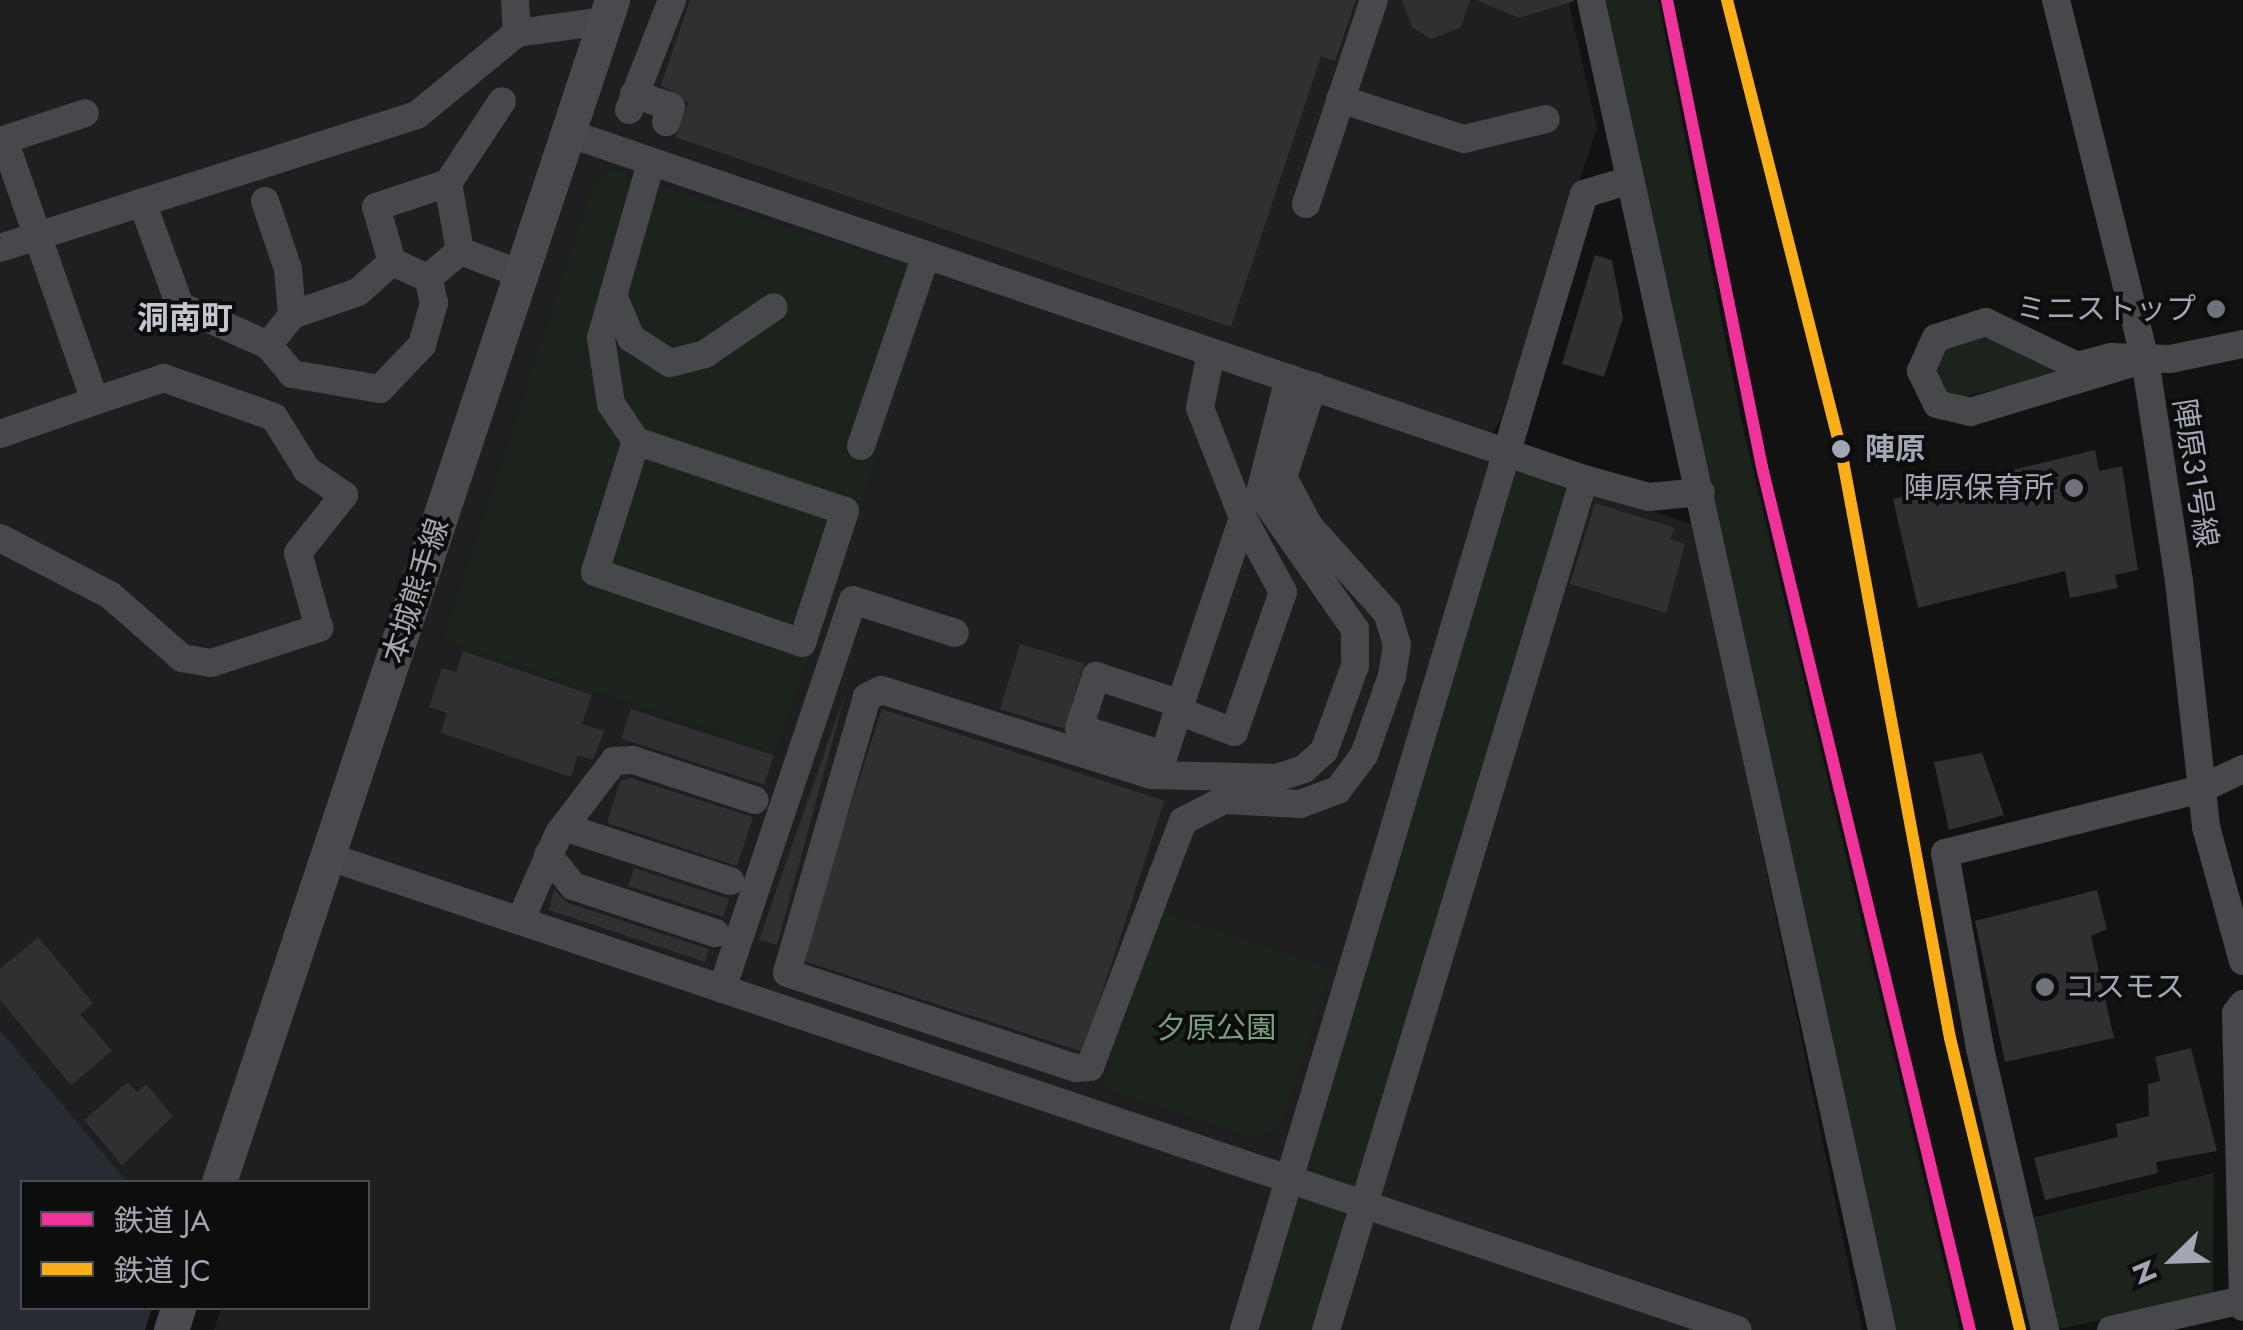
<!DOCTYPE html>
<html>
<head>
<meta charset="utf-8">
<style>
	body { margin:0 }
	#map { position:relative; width:2243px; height:1330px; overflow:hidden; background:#121213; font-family:Jost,"Noto Sans JP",sans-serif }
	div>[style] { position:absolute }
	.built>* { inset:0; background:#1f1f21 }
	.green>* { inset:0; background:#1c231d }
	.water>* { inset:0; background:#272c33 }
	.building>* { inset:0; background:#303032; transform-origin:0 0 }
	.minor>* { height:28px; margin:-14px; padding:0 14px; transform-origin:14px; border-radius:14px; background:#47484b }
	.major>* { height:35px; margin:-17.5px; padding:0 17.5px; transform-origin:17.5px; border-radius:17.5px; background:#494a4d }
	.rail-1>* { height:12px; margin:-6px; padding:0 6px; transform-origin:6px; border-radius:6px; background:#ef339a }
	.rail-2>* { height:12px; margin:-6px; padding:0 6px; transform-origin:6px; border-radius:6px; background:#faaf18 }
	.dots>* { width:28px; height:28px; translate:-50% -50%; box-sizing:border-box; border:5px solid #0d0d0e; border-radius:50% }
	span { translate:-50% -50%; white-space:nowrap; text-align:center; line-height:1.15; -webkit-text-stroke:8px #0d0d0e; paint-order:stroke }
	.poi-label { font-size:30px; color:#a3a7b3 }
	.right { translate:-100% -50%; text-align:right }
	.left { translate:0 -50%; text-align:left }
	.stop-label { font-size:30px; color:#a3a7b3; font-weight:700 }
	.street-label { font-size:30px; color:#a3a7b3 }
	.park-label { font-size:30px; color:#7b9e7f }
	.neighbourhood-label { font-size:32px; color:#c4c7d0; font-weight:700 }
	.legend { position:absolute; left:20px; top:1180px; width:350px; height:130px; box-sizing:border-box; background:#0d0d0e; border:2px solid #494b50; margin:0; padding:12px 18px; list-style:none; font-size:30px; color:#a3a7b3 }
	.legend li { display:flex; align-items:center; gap:20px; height:50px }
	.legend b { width:50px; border:2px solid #494b50 }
	.north { position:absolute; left:2123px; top:1210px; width:100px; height:100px; -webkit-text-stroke:8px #0d0d0e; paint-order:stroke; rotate:247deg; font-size:28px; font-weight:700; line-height:40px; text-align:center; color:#a3a7b3 }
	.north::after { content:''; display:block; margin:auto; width:35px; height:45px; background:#a3a7b3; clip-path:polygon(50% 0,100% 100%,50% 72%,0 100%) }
</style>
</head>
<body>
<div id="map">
	<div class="built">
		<i style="clip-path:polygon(0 0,1568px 0,1597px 128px,1500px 421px,1479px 453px,1694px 525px,1862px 1330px,214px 1330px,221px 1308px,368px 1308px,368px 1182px,127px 1182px,0 1030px)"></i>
	</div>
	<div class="green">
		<i style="clip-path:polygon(1605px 0,1658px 0,1742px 424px,1960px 1330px,1892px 1330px)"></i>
		<i style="clip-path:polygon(609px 169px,938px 277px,776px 752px,443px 640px,595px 179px)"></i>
		<i style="clip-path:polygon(1982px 328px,2068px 372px,1955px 399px,1937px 387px,1933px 352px)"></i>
		<i style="clip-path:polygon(1522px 472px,1565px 485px,1569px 492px,1314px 1330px,1253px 1330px,1510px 481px)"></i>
		<i style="clip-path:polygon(1160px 910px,1332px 968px,1282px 1124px,1257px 1139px,1100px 1088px)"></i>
		<i style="clip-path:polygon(2214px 1173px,2213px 1295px,2055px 1330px,2031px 1218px)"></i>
	</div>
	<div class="water">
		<i style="clip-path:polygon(0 1030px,127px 1182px,22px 1182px,22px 1308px,152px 1308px,145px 1330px,0 1330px)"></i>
	</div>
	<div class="building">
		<i style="clip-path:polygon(690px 0,1356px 0,1335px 61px,1321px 56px,1231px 327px,675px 137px,688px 103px,661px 85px)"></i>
		<i style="clip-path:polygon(1402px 0,1470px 0,1461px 27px,1431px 39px,1412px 27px)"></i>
		<i style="clip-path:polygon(1476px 0,1574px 0,1574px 1px,1519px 18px)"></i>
		<i style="clip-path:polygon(1595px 255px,1612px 260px,1623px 318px,1604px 377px,1562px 364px)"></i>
		<i style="clip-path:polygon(2095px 450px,2099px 471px,2122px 466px,2138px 570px,2115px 575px,2118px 588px,2070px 598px,2065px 571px,1918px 608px,1893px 499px)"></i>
		<i style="clip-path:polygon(1595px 503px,1675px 528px,1670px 539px,1685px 544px,1666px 613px,1570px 584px)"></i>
		<i style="left:1020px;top:644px;width:67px;height:68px;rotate:17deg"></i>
		<i style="clip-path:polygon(463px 651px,592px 695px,582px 724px,604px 731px,593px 760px,578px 755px,571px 777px,441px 733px,447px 713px,429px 707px,442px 668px,456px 672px)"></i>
		<i style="clip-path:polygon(846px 691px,777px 945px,759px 940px)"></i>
		<i style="left:631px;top:709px;width:150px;height:31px;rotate:18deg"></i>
		<i style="left:882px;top:709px;width:297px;height:264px;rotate:18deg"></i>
		<i style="clip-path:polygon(1982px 753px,2004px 815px,1949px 830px,1934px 762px)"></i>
		<i style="clip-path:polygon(631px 778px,753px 817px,737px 866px,607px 823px,620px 781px)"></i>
		<i style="left:634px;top:868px;width:100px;height:19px;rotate:18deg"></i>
		<i style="clip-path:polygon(554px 890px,568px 903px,709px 949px,705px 962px,549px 910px)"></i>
		<i style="clip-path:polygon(2097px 890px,2107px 929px,2091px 936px,2114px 1038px,2005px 1062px,1975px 921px)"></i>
		<i style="clip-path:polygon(38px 937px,93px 1003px,80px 1014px,112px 1051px,71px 1085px,0 1000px,0 969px)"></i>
		<i style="clip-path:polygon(2191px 1048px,2217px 1151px,2156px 1162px,2158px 1173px,2045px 1200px,2034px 1158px,2118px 1137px,2116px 1124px,2149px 1116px,2148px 1084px,2160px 1081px,2155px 1057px)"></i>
		<i style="clip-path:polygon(128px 1082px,137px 1092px,146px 1084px,173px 1116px,122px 1165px,84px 1120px)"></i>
	</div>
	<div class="minor">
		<i style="left:515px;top:0;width:33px;rotate:87deg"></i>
		<i style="left:1591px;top:0;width:1361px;rotate:77.66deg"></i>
		<i style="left:2056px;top:0;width:370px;rotate:76.1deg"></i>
		<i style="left:2145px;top:359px;width:225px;rotate:81.3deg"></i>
		<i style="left:2179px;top:581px;width:247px;rotate:83.7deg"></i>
		<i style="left:2206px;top:827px;width:139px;rotate:74.6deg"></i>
		<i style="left:634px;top:94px;width:39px;rotate:19deg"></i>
		<i style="left:671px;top:107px;width:16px;rotate:108deg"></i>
		<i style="left:1340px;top:99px;width:130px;rotate:17.9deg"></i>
		<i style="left:1464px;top:139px;width:84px;rotate:-13.7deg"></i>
		<i style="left:629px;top:110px;width:118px;rotate:-68.6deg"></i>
		<i style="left:568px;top:133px;width:1073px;rotate:18.81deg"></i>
		<i style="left:1584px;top:479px;width:67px;rotate:15.5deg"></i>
		<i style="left:1649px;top:497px;width:52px;rotate:-5.5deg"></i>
		<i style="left:448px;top:183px;width:98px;rotate:-56.6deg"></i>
		<i style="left:265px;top:201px;width:72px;rotate:71.3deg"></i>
		<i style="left:288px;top:269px;width:46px;rotate:85deg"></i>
		<i style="left:142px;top:202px;width:111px;rotate:69.9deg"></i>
		<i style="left:180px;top:306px;width:96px;rotate:23.9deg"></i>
		<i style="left:268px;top:345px;width:38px;rotate:-51deg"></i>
		<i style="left:292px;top:315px;width:70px;rotate:-19.2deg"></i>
		<i style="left:358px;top:292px;width:45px;rotate:-41.4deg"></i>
		<i style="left:1306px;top:204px;width:215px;rotate:-71.6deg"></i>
		<i style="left:0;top:248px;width:438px;rotate:-17.7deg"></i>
		<i style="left:417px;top:115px;width:129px;rotate:-39.4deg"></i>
		<i style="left:517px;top:33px;width:89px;rotate:-7.8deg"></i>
		<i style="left:460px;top:251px;width:42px;rotate:139.8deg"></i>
		<i style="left:428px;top:278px;width:39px;rotate:-156deg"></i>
		<i style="left:392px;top:262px;width:57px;rotate:-106.2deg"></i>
		<i style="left:376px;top:207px;width:76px;rotate:-18.4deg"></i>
		<i style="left:448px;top:183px;width:69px;rotate:80deg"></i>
		<i style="left:460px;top:251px;width:65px;rotate:20.7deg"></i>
		<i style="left:613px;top:295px;width:47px;rotate:67.3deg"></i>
		<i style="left:631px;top:338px;width:46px;rotate:32.7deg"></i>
		<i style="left:670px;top:363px;width:36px;rotate:-14deg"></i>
		<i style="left:705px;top:354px;width:83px;rotate:-34.3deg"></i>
		<i style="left:268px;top:345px;width:38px;rotate:50deg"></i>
		<i style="left:292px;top:374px;width:89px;rotate:9.7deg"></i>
		<i style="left:380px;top:389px;width:61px;rotate:-46.3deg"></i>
		<i style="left:422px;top:345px;width:44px;rotate:-74.1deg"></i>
		<i style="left:434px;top:303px;width:26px;rotate:-103deg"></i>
		<i style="left:1211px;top:352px;width:57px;rotate:101.1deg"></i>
		<i style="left:1200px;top:408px;width:118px;rotate:68.6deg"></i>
		<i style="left:1243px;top:518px;width:84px;rotate:61.6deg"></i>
		<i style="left:1283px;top:592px;width:148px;rotate:109.3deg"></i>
		<i style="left:1234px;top:732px;width:60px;rotate:-159.4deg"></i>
		<i style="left:1178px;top:711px;width:204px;rotate:-71.4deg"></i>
		<i style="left:2145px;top:359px;width:182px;rotate:163.1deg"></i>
		<i style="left:1971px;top:412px;width:35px;rotate:-167deg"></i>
		<i style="left:1937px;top:404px;width:37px;rotate:-116deg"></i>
		<i style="left:1921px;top:371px;width:36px;rotate:-66deg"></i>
		<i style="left:1936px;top:338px;width:52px;rotate:-17.7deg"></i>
		<i style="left:1986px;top:322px;width:101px;rotate:25.8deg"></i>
		<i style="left:2077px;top:366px;width:35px;rotate:-15deg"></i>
		<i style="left:2111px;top:357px;width:59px;rotate:1.9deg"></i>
		<i style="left:2170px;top:359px;width:75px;rotate:-11.6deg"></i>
		<i style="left:1289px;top:378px;width:119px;rotate:104.2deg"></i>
		<i style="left:1260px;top:493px;width:166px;rotate:55.1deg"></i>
		<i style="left:1355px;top:629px;width:37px;rotate:90deg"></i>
		<i style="left:1355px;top:666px;width:90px;rotate:110deg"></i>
		<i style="left:1324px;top:751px;width:27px;rotate:138deg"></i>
		<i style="left:1304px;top:769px;width:28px;rotate:162deg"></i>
		<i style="left:1277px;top:778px;width:126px;rotate:-178.6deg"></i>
		<i style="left:1151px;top:775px;width:283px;rotate:-162.5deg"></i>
		<i style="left:881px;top:690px;width:16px;rotate:153deg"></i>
		<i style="left:867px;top:697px;width:287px;rotate:106.2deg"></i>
		<i style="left:787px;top:973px;width:304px;rotate:18.2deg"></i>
		<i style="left:1076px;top:1068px;width:14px;rotate:-4deg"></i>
		<i style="left:1090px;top:1067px;width:263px;rotate:-69.3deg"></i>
		<i style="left:1183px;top:821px;width:46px;rotate:-27.1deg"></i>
		<i style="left:1224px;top:800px;width:76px;rotate:3deg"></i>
		<i style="left:1300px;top:804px;width:40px;rotate:-20.2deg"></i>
		<i style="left:1338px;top:790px;width:44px;rotate:-53.4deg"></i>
		<i style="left:1364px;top:755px;width:84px;rotate:-70.5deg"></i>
		<i style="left:1392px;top:676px;width:31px;rotate:-81deg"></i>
		<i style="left:1397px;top:645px;width:34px;rotate:-107deg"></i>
		<i style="left:1387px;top:613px;width:117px;rotate:-131.9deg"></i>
		<i style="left:1309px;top:526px;width:55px;rotate:-118deg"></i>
		<i style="left:1283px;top:477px;width:96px;rotate:-71.8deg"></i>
		<i style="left:0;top:434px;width:101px;rotate:-19.2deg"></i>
		<i style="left:95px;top:401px;width:276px;rotate:-109.2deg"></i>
		<i style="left:4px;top:140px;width:85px;rotate:-18.4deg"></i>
		<i style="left:636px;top:441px;width:137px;rotate:107.4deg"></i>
		<i style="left:595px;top:572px;width:219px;rotate:18.9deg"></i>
		<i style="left:802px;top:643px;width:139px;rotate:-72deg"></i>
		<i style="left:845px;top:511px;width:220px;rotate:-161.5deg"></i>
		<i style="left:636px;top:441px;width:45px;rotate:-124deg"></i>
		<i style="left:611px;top:404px;width:67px;rotate:-98.6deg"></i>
		<i style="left:601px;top:338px;width:183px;rotate:-74.1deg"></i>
		<i style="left:861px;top:446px;width:202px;rotate:-71.2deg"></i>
		<i style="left:0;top:538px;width:124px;rotate:27.4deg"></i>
		<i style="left:110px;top:595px;width:96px;rotate:41.2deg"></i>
		<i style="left:182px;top:658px;width:29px;rotate:10deg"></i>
		<i style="left:211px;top:663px;width:114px;rotate:-18deg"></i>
		<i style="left:319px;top:628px;width:78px;rotate:-105.6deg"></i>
		<i style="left:298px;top:553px;width:74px;rotate:-51.6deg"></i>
		<i style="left:344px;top:495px;width:45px;rotate:-146deg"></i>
		<i style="left:307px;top:470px;width:62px;rotate:-121.9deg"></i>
		<i style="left:274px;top:417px;width:117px;rotate:-160.5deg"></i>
		<i style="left:164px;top:378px;width:73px;rotate:161.6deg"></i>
		<i style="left:1178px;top:711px;width:46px;rotate:107.7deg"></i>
		<i style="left:1164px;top:755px;width:89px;rotate:-162.4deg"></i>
		<i style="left:1079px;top:728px;width:55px;rotate:-71.9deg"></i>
		<i style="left:1096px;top:676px;width:89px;rotate:18.2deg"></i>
		<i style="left:564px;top:827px;width:175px;rotate:18deg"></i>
		<i style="left:548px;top:855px;width:40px;rotate:51deg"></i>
		<i style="left:573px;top:886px;width:150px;rotate:18.3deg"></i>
		<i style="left:327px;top:856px;width:1488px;rotate:18.57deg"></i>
		<i style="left:520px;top:921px;width:96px;rotate:-66.1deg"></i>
		<i style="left:559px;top:833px;width:91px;rotate:-52.6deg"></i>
		<i style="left:614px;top:761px;width:19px;rotate:-3deg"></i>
		<i style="left:633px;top:760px;width:128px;rotate:18.2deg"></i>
		<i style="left:722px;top:989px;width:410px;rotate:-71.4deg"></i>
		<i style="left:853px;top:600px;width:107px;rotate:17.9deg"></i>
		<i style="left:2243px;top:1004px;width:11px;rotate:128deg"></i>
		<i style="left:2236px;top:1013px;width:294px;rotate:88.6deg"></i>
		<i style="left:1244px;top:1330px;width:1186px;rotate:-73.34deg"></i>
		<i style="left:1584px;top:194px;width:48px;rotate:-16.9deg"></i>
		<i style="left:1326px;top:1330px;width:889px;rotate:-73.13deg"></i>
		<i style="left:2045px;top:1330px;width:289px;rotate:-103deg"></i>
		<i style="left:1980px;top:1048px;width:198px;rotate:-100.2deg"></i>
		<i style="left:1945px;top:853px;width:264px;rotate:-14deg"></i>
		<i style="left:2201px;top:789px;width:47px;rotate:-25.5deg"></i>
		<i style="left:2111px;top:1330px;width:134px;rotate:-12.9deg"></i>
	</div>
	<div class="major">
		<i style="left:219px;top:1182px;width:1246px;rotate:-71.61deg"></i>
		<i style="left:171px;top:1330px;width:23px;rotate:-72deg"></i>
	</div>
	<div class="rail-1">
		<i style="left:1667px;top:0;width:477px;rotate:78.5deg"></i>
		<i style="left:1762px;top:467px;width:888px;rotate:76.45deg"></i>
	</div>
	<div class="rail-2">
		<i style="left:1727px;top:0;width:464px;rotate:75.8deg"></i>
		<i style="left:1841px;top:450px;width:598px;rotate:79.5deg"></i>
		<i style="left:1950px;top:1038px;width:300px;rotate:76.5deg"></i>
	</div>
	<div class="dots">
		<i style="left:2216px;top:309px;background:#70737b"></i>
		<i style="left:1841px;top:449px;background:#a3a7b3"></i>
		<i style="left:2074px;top:488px;background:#70737b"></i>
		<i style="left:2045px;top:987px;background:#70737b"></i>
	</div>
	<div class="poi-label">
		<span class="right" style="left:2196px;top:309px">ミニストップ</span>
		<span class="right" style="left:2054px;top:488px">陣原保育所</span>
		<span class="left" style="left:2065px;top:987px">コスモス</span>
	</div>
	<div class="stop-label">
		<span class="left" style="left:1865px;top:449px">陣原</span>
	</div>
	<div class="street-label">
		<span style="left:2195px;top:473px;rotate:81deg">陣原31号線</span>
		<span style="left:416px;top:591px;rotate:-72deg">本城熊手線</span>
	</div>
	<div class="park-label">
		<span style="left:1216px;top:1028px">夕原公園</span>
	</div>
	<div class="neighbourhood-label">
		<span style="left:185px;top:318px">洞南町</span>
	</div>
	<ul class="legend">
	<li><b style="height:12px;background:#ef339a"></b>鉄道 JA</li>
	<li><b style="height:12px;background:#faaf18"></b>鉄道 JC</li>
	</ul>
	<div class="north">N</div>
</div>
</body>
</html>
